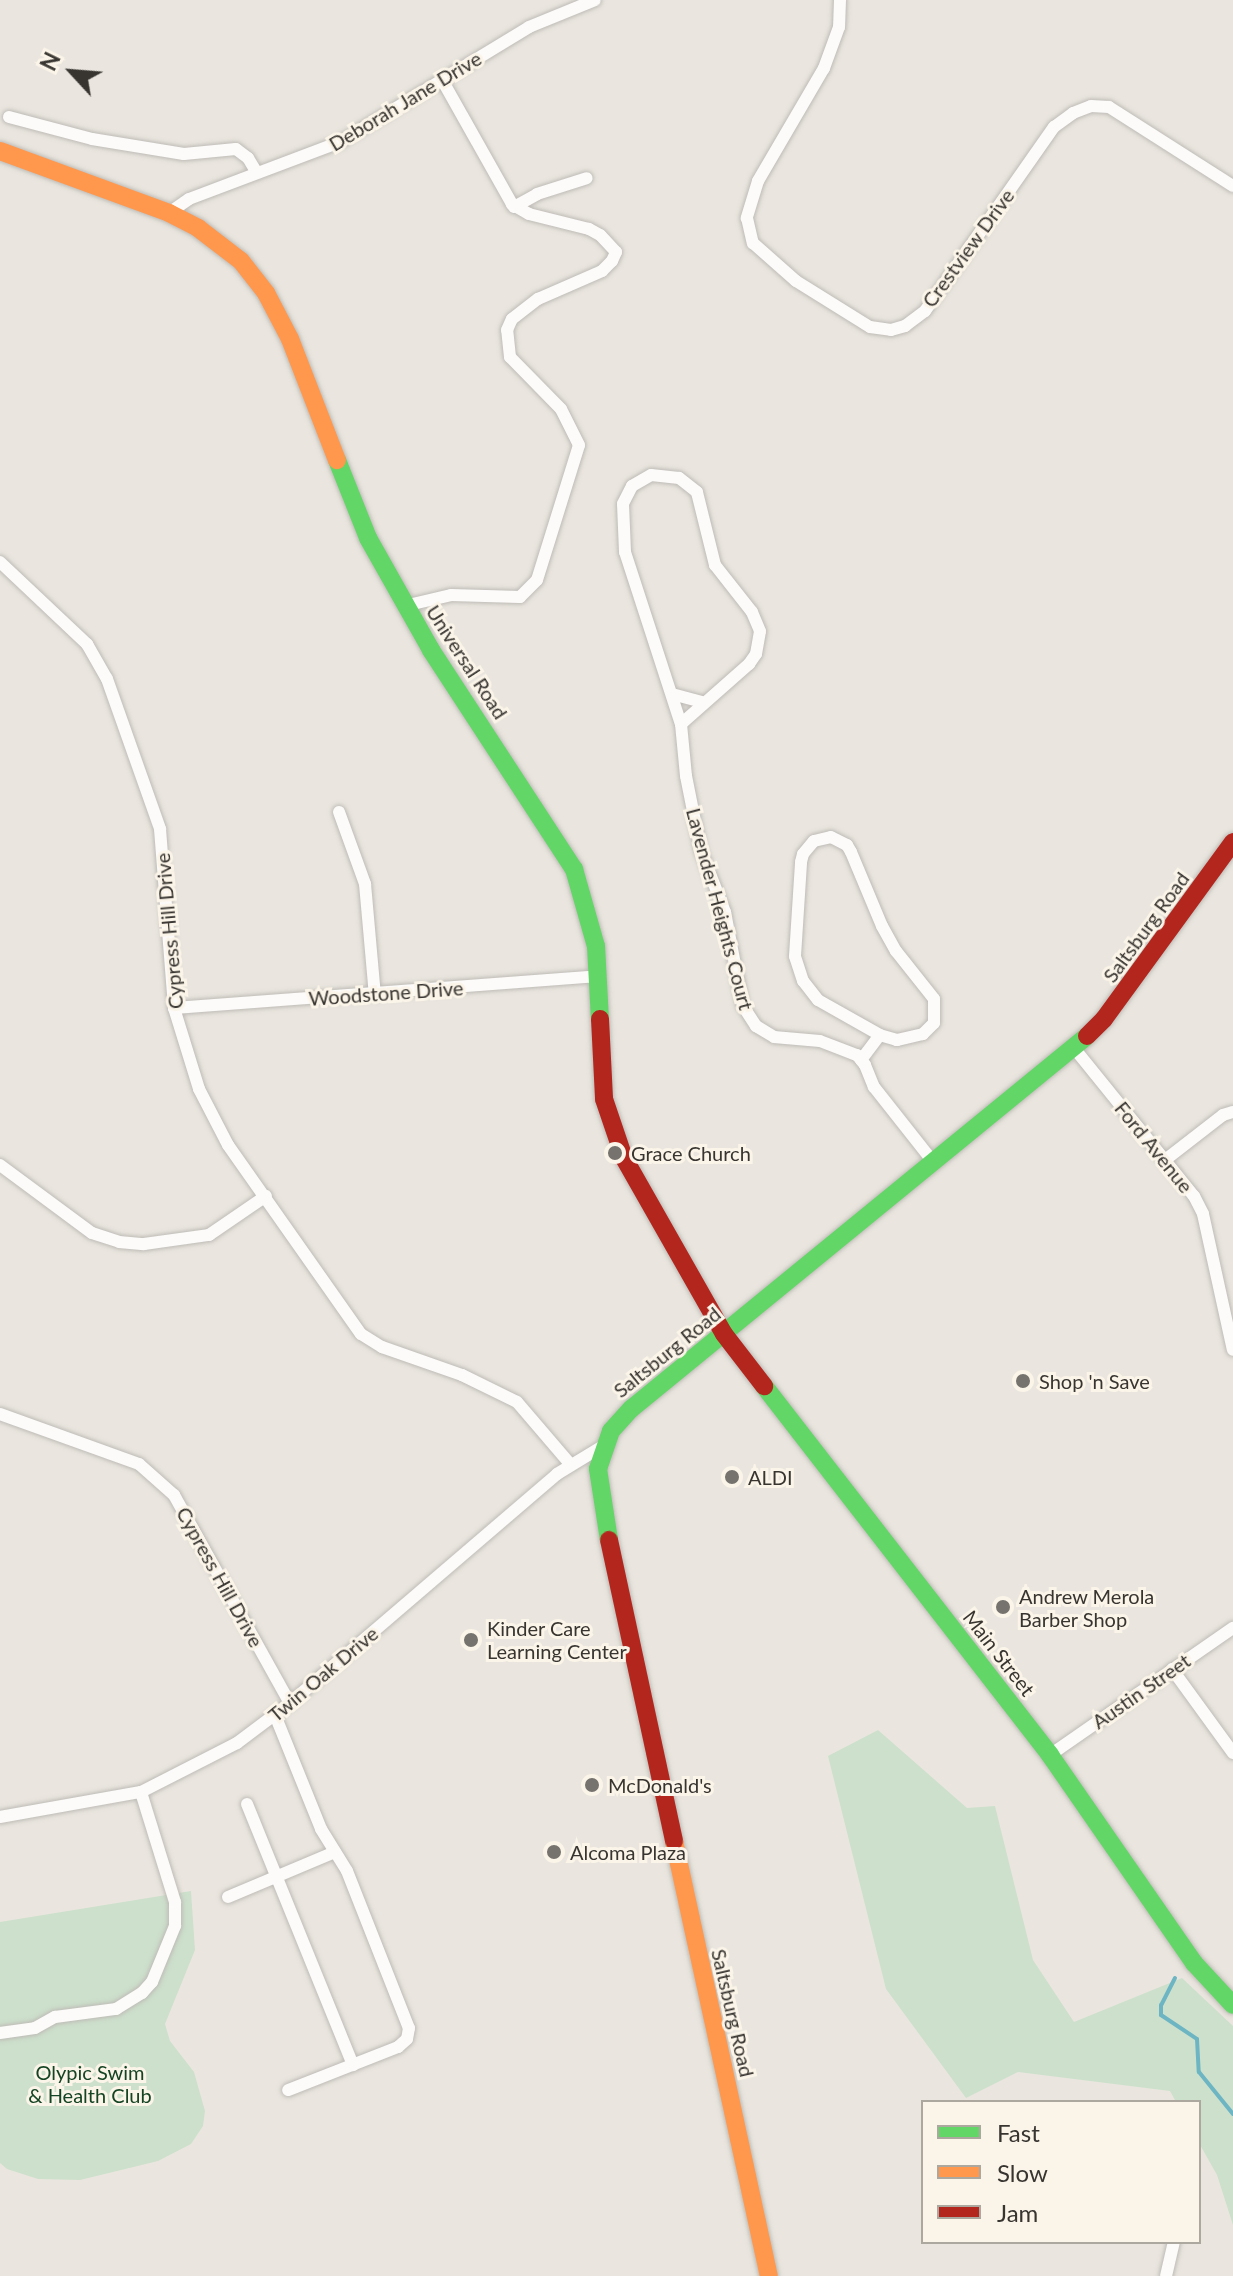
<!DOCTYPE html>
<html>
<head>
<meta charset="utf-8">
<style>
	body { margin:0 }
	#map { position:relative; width:1233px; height:2276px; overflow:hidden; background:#eae6df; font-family:Lato,sans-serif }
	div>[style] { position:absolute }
	.green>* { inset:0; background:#cde0cc }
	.stream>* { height:4px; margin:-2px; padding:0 2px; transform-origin:2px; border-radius:2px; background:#6db5c3 }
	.roads { filter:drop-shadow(0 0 2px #bebbb6) drop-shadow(0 0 2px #bebbb6) }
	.street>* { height:12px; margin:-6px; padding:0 6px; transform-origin:6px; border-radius:6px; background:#fcfbfa }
	.fast>* { height:18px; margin:-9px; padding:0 9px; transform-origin:9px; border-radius:9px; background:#63d668 }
	.slow>* { height:18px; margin:-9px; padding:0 9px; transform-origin:9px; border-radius:9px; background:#ff974d }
	.jam>* { height:18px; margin:-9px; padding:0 9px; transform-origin:9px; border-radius:9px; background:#b3261e }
	.dots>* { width:22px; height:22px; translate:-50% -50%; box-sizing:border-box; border:4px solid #fbf4e8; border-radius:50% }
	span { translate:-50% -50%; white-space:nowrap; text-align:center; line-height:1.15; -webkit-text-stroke:6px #fbf4e8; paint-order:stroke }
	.street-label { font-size:20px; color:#383531 }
	.poi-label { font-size:20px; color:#383531 }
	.left { translate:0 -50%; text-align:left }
	.park-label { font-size:20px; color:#144423 }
	.legend { position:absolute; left:921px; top:2100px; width:280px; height:144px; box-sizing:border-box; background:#fbf4e8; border:2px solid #ada89f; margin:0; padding:10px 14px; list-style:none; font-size:24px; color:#383531 }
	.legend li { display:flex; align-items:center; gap:16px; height:40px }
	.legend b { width:40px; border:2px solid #ada89f }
	.north { position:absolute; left:32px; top:32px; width:80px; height:80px; -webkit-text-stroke:6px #fbf4e8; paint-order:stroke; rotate:296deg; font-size:22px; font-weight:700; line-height:32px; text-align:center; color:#383531 }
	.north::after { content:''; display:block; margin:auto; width:28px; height:36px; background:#383531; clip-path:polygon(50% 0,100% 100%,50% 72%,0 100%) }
</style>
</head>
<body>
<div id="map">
	<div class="green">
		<i style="clip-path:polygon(878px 1730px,967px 1808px,995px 1806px,1033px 1960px,1074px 2022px,1182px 1978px,1233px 2026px,1233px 2225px,1217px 2175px,1199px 2143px,1199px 2102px,1176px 2102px,1170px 2091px,1018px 2072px,966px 2098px,886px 1989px,828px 1756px)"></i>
		<i style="clip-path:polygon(191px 1891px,195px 1950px,165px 2024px,170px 2041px,194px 2072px,205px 2111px,203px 2126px,191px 2144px,158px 2161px,80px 2180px,38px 2179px,7px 2169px,0 2163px,0 1922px)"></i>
	</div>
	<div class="stream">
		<i style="left:1175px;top:1978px;width:30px;rotate:117deg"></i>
		<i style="left:1161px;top:2005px;width:10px;rotate:90deg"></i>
		<i style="left:1161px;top:2015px;width:43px;rotate:33.7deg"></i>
		<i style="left:1197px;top:2039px;width:33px;rotate:87deg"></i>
		<i style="left:1199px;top:2072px;width:54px;rotate:51deg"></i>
	</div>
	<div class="roads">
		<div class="street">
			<i style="left:840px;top:0;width:27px;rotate:92deg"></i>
			<i style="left:839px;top:27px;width:44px;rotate:110.1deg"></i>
			<i style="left:824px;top:68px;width:131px;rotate:120.3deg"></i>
			<i style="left:758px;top:181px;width:39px;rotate:107deg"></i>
			<i style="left:747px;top:218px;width:26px;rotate:77deg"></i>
			<i style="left:753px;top:243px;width:57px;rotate:41.5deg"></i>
			<i style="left:796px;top:281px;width:87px;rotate:31.9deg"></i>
			<i style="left:870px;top:327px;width:21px;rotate:8deg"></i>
			<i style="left:891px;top:330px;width:15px;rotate:-16deg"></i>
			<i style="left:905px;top:326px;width:25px;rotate:-37deg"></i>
			<i style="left:925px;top:311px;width:225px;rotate:-55deg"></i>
			<i style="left:1054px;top:127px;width:24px;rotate:-36deg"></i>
			<i style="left:1073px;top:113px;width:19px;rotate:-21deg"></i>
			<i style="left:1091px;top:106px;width:18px;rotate:3deg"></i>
			<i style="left:1109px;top:107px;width:147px;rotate:32.5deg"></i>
			<i style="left:9px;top:117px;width:86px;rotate:14.8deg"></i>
			<i style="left:92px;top:139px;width:93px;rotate:9.3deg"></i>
			<i style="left:184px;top:154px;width:52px;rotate:-5.5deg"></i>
			<i style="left:236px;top:149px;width:15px;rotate:37deg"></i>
			<i style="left:248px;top:158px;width:17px;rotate:59deg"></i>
			<i style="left:514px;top:207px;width:26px;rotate:-29deg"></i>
			<i style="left:537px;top:194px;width:52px;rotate:-17.7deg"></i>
			<i style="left:169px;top:213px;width:24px;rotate:-35deg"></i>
			<i style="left:189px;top:199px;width:161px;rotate:-20.7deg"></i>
			<i style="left:340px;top:142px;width:221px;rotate:-31.3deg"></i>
			<i style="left:529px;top:27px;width:71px;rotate:-22.2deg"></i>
			<i style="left:0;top:562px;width:120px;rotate:43.3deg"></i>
			<i style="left:87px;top:644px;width:40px;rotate:60.3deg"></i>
			<i style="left:107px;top:679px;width:159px;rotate:70.5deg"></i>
			<i style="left:160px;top:829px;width:180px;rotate:85.5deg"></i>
			<i style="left:174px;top:1008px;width:85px;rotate:72.8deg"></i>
			<i style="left:199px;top:1089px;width:63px;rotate:62.6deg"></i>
			<i style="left:228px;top:1145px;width:231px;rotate:54.9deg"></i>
			<i style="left:361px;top:1334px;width:25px;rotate:32deg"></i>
			<i style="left:382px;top:1347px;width:85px;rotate:19.3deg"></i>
			<i style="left:462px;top:1375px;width:61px;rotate:26.1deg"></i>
			<i style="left:517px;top:1402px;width:83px;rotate:49.4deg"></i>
			<i style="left:404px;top:606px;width:48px;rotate:-13.2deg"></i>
			<i style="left:451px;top:595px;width:69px;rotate:1.7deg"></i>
			<i style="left:520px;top:597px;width:24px;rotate:-45deg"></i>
			<i style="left:537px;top:580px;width:141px;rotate:-72.7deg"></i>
			<i style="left:579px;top:445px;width:40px;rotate:-116.6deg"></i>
			<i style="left:561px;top:409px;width:73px;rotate:-134.4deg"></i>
			<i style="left:510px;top:357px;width:27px;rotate:-96deg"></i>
			<i style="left:507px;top:330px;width:12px;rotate:-66deg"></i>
			<i style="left:512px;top:319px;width:33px;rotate:-38deg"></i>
			<i style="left:538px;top:299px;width:70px;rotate:-23.6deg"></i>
			<i style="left:602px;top:271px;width:14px;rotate:-45deg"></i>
			<i style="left:612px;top:261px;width:10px;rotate:-66deg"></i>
			<i style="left:616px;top:252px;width:23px;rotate:-133deg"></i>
			<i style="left:600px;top:235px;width:13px;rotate:-151deg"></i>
			<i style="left:589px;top:229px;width:62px;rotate:-166deg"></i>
			<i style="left:529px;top:214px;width:20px;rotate:-150deg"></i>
			<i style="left:512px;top:204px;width:142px;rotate:-119.4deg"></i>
			<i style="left:672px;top:694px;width:31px;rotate:15deg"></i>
			<i style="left:681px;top:724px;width:91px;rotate:-41.4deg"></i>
			<i style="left:749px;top:664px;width:12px;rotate:-55deg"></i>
			<i style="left:756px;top:654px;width:23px;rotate:-80deg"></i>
			<i style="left:760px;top:631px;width:21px;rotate:-113deg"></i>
			<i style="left:752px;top:612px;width:60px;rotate:-128.2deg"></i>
			<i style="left:715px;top:565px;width:75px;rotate:-103.9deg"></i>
			<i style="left:697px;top:492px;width:23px;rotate:-142deg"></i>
			<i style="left:679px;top:478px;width:28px;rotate:-174deg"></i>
			<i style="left:651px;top:475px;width:22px;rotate:150deg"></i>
			<i style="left:632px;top:486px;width:20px;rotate:117deg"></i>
			<i style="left:623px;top:504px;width:48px;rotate:87.6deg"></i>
			<i style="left:625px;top:552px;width:181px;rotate:72deg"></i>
			<i style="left:681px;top:724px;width:52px;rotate:84.5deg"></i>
			<i style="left:686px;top:776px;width:76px;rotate:78.7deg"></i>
			<i style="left:701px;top:851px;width:66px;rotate:68.5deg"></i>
			<i style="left:725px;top:912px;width:96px;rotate:79.2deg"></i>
			<i style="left:743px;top:1006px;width:24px;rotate:57deg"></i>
			<i style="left:756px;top:1026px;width:21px;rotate:31deg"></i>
			<i style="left:774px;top:1037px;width:46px;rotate:5deg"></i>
			<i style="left:820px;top:1041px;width:40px;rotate:21deg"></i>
			<i style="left:857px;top:1055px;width:13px;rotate:51deg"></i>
			<i style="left:865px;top:1065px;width:24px;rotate:68deg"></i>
			<i style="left:874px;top:1087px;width:97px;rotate:51.7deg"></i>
			<i style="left:339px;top:812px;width:77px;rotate:70.1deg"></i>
			<i style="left:365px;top:884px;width:111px;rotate:84.9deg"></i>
			<i style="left:831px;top:837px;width:18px;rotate:27deg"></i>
			<i style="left:847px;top:845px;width:8px;rotate:60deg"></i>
			<i style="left:851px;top:852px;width:80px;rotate:67.3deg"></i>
			<i style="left:882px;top:926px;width:29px;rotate:61deg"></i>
			<i style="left:896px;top:951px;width:61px;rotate:51.6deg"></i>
			<i style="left:934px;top:999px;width:24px;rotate:90deg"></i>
			<i style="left:934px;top:1023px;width:16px;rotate:135deg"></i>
			<i style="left:923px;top:1034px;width:27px;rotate:167deg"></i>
			<i style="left:897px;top:1040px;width:18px;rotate:-164deg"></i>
			<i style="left:880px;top:1035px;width:71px;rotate:-150.6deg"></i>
			<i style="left:818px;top:1000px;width:24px;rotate:-128deg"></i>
			<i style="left:803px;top:981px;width:26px;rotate:-108deg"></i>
			<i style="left:795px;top:956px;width:94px;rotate:-86.3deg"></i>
			<i style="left:801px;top:862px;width:8px;rotate:-76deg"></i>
			<i style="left:803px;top:854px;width:17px;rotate:-50deg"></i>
			<i style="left:814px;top:841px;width:17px;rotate:-13deg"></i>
			<i style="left:174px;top:1008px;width:426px;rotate:-4.3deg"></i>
			<i style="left:1074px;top:1048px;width:191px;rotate:51deg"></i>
			<i style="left:1194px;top:1196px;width:20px;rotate:63deg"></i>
			<i style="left:1203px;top:1214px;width:139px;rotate:77.6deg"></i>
			<i style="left:861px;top:1060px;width:31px;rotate:-53deg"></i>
			<i style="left:1165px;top:1160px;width:73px;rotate:-37.8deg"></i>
			<i style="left:1223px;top:1115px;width:10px;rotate:-17deg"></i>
			<i style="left:0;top:1165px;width:114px;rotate:36.5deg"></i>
			<i style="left:92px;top:1233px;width:28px;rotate:18deg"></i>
			<i style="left:119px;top:1242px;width:25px;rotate:5deg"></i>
			<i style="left:144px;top:1244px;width:66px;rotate:-7.9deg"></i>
			<i style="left:209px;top:1235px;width:69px;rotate:-34.4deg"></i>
			<i style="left:0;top:1414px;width:148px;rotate:19.8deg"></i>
			<i style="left:139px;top:1464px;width:47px;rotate:41.5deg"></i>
			<i style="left:174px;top:1495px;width:238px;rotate:60.9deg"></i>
			<i style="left:1172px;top:1669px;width:104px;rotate:54deg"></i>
			<i style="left:275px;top:1715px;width:123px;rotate:68deg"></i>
			<i style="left:321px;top:1829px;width:49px;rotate:58.2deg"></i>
			<i style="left:347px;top:1871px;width:169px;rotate:68.5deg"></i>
			<i style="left:409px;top:2028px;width:11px;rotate:100deg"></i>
			<i style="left:407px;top:2039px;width:12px;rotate:138deg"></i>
			<i style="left:398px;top:2047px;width:118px;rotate:158.6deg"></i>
			<i style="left:1050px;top:1755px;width:223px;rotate:-34.8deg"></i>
			<i style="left:247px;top:1804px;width:282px;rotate:67.9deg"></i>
			<i style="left:0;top:1817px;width:143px;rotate:-10.1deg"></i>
			<i style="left:141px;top:1792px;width:108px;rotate:-27deg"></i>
			<i style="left:237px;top:1743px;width:66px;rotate:-37deg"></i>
			<i style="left:290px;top:1703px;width:352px;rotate:-40.6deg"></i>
			<i style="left:557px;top:1474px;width:54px;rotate:-31.3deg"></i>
			<i style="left:228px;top:1897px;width:116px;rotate:-22.8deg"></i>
			<i style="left:0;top:2033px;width:35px;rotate:-8deg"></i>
			<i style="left:35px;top:2028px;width:23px;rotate:-29deg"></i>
			<i style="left:55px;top:2017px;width:62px;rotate:-7.5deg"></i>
			<i style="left:116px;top:2009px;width:31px;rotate:-32deg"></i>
			<i style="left:142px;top:1993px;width:15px;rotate:-48deg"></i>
			<i style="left:152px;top:1982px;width:61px;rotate:-67.7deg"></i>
			<i style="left:175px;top:1926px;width:24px;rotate:-90deg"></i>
			<i style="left:175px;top:1902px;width:115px;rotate:-107.2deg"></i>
			<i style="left:1166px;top:2276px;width:35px;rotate:-77deg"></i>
		</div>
		<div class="fast">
			<i style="left:337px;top:460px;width:84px;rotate:68.3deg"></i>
			<i style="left:368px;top:538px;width:129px;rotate:60.6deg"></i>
			<i style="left:431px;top:650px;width:262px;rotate:56.9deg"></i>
			<i style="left:574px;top:869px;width:80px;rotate:74.1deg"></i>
			<i style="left:596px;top:946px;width:73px;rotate:86.9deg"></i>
			<i style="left:764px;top:1386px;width:467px;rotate:52.2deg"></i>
			<i style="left:1050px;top:1755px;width:253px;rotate:55.3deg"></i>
			<i style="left:1194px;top:1963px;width:57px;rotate:47.1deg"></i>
			<i style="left:609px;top:1540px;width:72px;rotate:-98.8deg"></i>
			<i style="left:598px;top:1469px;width:40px;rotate:-71.1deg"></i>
			<i style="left:611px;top:1431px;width:30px;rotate:-48deg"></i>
			<i style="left:631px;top:1409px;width:589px;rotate:-39.28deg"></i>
		</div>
		<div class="slow">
			<i style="left:0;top:151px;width:180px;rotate:20.1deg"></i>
			<i style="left:169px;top:213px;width:33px;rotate:27deg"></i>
			<i style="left:198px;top:228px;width:54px;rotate:37.5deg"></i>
			<i style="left:241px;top:261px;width:41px;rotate:52deg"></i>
			<i style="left:266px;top:293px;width:52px;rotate:62.4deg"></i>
			<i style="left:290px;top:339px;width:130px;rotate:68.8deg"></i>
			<i style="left:674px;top:1841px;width:445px;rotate:77.7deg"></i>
		</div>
		<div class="jam">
			<i style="left:600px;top:1019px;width:80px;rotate:87.1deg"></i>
			<i style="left:604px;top:1099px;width:62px;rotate:71.3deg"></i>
			<i style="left:624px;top:1158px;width:202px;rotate:60.4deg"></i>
			<i style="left:724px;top:1334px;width:66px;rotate:52.4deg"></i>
			<i style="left:1087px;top:1036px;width:24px;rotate:-45deg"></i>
			<i style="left:1104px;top:1019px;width:219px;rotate:-53.9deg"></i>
			<i style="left:609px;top:1540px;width:308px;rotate:77.8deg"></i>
		</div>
	</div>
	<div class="dots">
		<i style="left:615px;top:1153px;background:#76736e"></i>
		<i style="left:1023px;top:1381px;background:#76736e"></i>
		<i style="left:732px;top:1477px;background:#76736e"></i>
		<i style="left:1003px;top:1607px;background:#76736e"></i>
		<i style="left:471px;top:1640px;background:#76736e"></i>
		<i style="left:592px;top:1785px;background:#76736e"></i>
		<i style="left:554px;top:1852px;background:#76736e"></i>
	</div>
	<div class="street-label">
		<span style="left:405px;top:101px;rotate:-31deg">Deborah Jane Drive</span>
		<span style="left:968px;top:248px;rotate:-54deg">Crestview Drive</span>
		<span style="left:467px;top:662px;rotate:57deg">Universal Road</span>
		<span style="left:720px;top:909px;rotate:75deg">Lavender Heights Court</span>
		<span style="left:1146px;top:927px;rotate:-54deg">Saltsburg Road</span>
		<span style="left:169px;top:931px;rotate:-95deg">Cypress Hill Drive</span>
		<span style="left:386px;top:993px;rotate:-4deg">Woodstone Drive</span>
		<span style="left:1154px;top:1147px;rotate:51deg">Ford Avenue</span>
		<span style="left:667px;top:1352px;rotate:-39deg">Saltsburg Road</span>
		<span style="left:220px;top:1577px;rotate:61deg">Cypress Hill Drive</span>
		<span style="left:999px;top:1653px;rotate:52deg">Main Street</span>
		<span style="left:323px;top:1674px;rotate:-40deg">Twin Oak Drive</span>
		<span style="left:1141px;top:1691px;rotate:-35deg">Austin Street</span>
		<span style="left:733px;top:2013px;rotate:77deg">Saltsburg Road</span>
	</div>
	<div class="poi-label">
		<span class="left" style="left:631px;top:1153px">Grace Church</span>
		<span class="left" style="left:1039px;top:1381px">Shop 'n Save</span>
		<span class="left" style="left:748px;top:1477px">ALDI</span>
		<span class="left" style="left:1019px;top:1608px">Andrew Merola<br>Barber Shop</span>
		<span class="left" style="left:487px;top:1640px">Kinder Care<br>Learning Center</span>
		<span class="left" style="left:608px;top:1785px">McDonald's</span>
		<span class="left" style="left:570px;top:1852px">Alcoma Plaza</span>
	</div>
	<div class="park-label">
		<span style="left:90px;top:2084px">Olypic Swim<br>&amp; Health Club</span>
	</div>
	<ul class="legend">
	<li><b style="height:10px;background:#63d668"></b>Fast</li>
	<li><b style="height:10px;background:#ff974d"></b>Slow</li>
	<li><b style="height:10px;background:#b3261e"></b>Jam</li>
	</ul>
	<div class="north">N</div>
</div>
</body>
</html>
